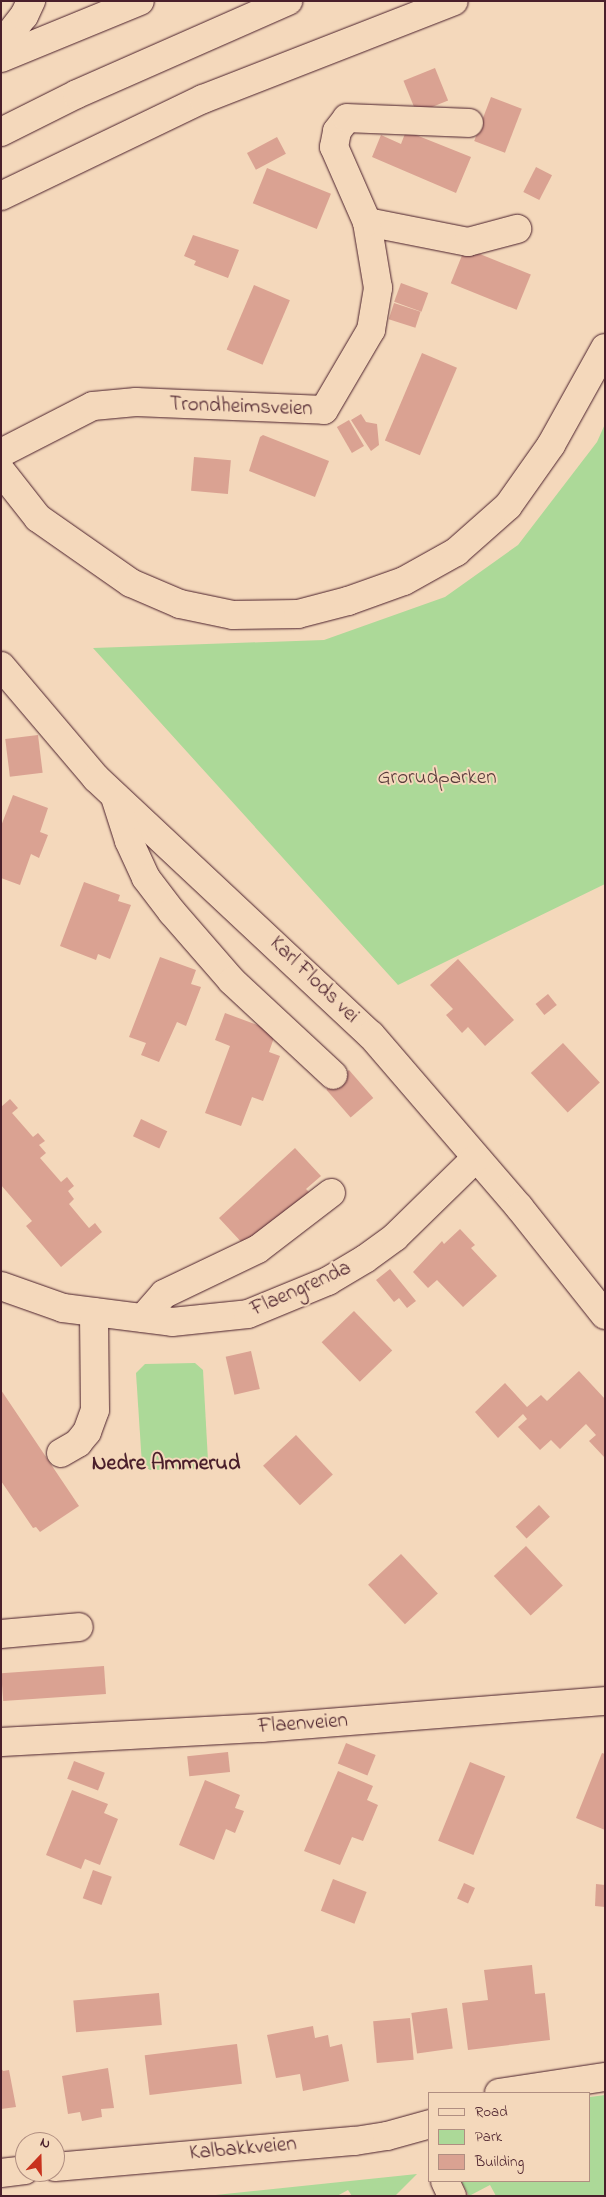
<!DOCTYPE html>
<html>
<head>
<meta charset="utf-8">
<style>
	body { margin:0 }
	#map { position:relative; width:606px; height:2197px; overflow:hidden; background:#f4d8bb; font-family:"Indie Flower",sans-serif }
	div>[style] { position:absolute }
	.green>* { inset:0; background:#acd998 }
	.building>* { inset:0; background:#daa292; transform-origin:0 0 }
	.roads { filter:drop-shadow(0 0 1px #4a1f2b) drop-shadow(0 0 1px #4a1f2b) }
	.minor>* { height:28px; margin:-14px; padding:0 14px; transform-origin:14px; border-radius:14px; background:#f4d8bb }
	.highway>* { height:28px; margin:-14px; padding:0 14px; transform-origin:14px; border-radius:14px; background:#f4d8bb }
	span { translate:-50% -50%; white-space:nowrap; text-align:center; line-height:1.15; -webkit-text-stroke:4px #f4d8bb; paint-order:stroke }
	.street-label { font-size:21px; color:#4a1f2b }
	.park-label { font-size:21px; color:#593b3b }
	.neighbourhood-label { font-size:22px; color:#4a1f2b; font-weight:700 }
	.frame { position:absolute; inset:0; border:2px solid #4a1f2b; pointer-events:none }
	.legend { position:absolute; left:428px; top:2092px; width:162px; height:90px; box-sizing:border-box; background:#f4d8bb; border:1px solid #b08e81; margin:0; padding:6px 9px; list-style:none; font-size:15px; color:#4a1f2b }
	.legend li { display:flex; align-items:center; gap:10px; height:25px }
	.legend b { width:25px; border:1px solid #b08e81 }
	.north { position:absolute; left:15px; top:2132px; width:50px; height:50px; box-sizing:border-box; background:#f4d8bb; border:1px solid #b08e81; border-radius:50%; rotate:21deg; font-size:14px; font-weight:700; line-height:20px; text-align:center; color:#4a1f2b }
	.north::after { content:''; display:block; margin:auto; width:18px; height:22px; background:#c8321e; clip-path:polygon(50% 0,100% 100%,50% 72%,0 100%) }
</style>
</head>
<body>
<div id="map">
	<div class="green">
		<i style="clip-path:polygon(605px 424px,605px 884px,398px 985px,93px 648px,324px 640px,445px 597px,518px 545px,597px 442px)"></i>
		<i style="clip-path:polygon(195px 1363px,203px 1370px,208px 1461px,201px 1469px,150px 1470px,142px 1465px,136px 1373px,145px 1364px)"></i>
		<i style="clip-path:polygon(605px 2095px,605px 2196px,496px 2196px,490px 2185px,469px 2196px,461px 2181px,590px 2181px,590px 2097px)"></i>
		<i style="clip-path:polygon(417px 2174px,395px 2196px,352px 2196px,348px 2190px,337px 2196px,206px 2196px)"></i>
	</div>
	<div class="building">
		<i style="left:435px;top:68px;width:35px;height:34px;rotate:68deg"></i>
		<i style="left:491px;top:97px;width:33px;height:47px;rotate:21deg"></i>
		<i style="clip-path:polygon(406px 131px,471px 157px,456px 193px,372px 157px,381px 135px,401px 144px)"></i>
		<i style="left:277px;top:137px;width:19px;height:34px;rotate:62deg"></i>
		<i style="left:536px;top:167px;width:18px;height:28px;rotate:27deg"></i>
		<i style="left:267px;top:168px;width:69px;height:38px;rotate:22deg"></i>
		<i style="clip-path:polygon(193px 235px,239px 250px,228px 278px,194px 265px,196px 261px,184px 256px)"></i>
		<i style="left:465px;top:248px;width:71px;height:38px;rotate:22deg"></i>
		<i style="left:401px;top:283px;width:29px;height:20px;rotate:20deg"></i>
		<i style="left:254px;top:285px;width:39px;height:70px;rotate:23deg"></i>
		<i style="left:394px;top:303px;width:28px;height:17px;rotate:18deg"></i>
		<i style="left:422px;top:353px;width:38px;height:95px;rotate:23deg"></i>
		<i style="clip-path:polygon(361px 414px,366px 422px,377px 424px,379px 445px,371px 451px,351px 420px)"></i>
		<i style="left:349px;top:420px;width:30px;height:14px;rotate:60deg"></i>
		<i style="clip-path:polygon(263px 435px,329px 461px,315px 497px,249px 471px,260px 437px)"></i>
		<i style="left:194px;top:457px;width:37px;height:34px;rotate:5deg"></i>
		<i style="left:38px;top:735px;width:38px;height:33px;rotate:83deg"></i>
		<i style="clip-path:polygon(13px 795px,48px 808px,40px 832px,48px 835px,39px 858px,31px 854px,20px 885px,1px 878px,1px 826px)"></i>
		<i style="clip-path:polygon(84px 882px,120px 895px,118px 901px,131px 905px,110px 959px,98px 954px,96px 960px,60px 946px)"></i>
		<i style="clip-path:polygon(160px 957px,196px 970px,191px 984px,201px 987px,186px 1026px,177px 1022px,159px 1062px,141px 1055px,146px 1043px,129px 1037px)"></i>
		<i style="clip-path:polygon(458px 959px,514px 1020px,485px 1046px,468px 1027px,462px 1033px,446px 1015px,453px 1009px,430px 985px)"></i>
		<i style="left:548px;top:994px;width:14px;height:16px;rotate:51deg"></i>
		<i style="clip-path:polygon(225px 1013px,276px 1032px,269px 1052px,280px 1056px,263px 1101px,252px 1097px,241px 1126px,205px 1113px,230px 1046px,215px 1040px)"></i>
		<i style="left:563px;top:1043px;width:54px;height:44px;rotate:47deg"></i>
		<i style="left:349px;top:1070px;width:37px;height:30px;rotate:49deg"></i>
		<i style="clip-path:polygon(10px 1099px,18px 1108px,12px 1113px,33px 1137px,38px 1133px,45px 1141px,39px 1145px,46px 1153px,40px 1158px,61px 1182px,67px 1177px,74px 1186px,68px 1191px,74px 1199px,69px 1204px,89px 1228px,95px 1223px,102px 1232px,61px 1267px,26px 1226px,32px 1221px,1px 1185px,1px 1107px)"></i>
		<i style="left:141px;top:1119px;width:29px;height:19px;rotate:25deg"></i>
		<i style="clip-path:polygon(295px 1148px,321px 1176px,306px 1189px,314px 1197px,245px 1246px,219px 1218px)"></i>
		<i style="clip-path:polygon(460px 1229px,475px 1245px,471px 1248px,497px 1276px,463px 1307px,437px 1280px,428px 1288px,413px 1272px,442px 1241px,444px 1244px)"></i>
		<i style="clip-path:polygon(390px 1269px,416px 1301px,407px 1308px,399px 1298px,394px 1302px,376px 1280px)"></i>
		<i style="left:354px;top:1311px;width:55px;height:45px;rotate:46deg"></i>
		<i style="left:251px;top:1351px;width:39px;height:26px;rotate:77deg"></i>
		<i style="clip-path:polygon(579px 1371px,605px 1399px,605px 1458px,589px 1441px,596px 1435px,586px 1424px,560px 1449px,551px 1440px,540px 1450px,518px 1427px,527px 1419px,523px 1414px,498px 1438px,475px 1412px,505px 1383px,527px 1407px,541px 1395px,547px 1401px)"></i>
		<i style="clip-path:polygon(1px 1390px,79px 1506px,40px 1532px,36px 1527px,33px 1528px,1px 1481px)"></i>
		<i style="left:296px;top:1435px;width:54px;height:45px;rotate:47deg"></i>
		<i style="left:539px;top:1505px;width:16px;height:32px;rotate:47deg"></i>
		<i style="left:526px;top:1546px;width:54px;height:44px;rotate:47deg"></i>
		<i style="left:401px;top:1554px;width:54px;height:45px;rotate:47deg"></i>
		<i style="left:104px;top:1666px;width:28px;height:103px;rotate:86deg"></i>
		<i style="left:346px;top:1743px;width:32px;height:22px;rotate:22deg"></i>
		<i style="left:228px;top:1752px;width:20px;height:41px;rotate:84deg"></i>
		<i style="clip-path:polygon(602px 1753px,605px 1754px,605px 1830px,576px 1818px)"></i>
		<i style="left:74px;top:1761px;width:33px;height:19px;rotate:21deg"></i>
		<i style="left:470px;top:1762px;width:38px;height:85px;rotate:22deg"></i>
		<i style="clip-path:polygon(338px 1771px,373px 1786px,367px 1800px,378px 1805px,363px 1841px,352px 1837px,340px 1865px,304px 1851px)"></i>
		<i style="clip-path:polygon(205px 1780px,240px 1795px,235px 1808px,244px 1811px,235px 1833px,226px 1829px,214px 1860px,179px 1845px)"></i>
		<i style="clip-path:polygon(72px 1790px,108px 1804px,104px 1813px,118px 1819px,100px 1865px,85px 1859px,81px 1869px,46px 1855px)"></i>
		<i style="left:93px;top:1870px;width:20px;height:30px;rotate:20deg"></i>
		<i style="left:333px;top:1879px;width:36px;height:34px;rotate:21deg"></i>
		<i style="left:464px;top:1883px;width:12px;height:17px;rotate:24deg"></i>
		<i style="clip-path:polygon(596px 1884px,605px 1885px,605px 1907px,595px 1906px)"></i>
		<i style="clip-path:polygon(532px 1965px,535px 1994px,545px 1993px,550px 2040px,468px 2050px,462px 2003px,488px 2000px,484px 1970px)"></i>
		<i style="left:159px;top:1993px;width:32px;height:86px;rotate:85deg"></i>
		<i style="left:447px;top:2008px;width:41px;height:36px;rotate:82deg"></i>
		<i style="left:410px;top:2018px;width:42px;height:37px;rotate:85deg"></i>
		<i style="clip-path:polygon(313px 2026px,315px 2038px,328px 2035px,330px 2047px,342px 2044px,349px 2081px,303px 2091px,300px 2074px,276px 2078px,267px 2035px)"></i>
		<i style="left:237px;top:2044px;width:40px;height:93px;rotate:83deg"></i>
		<i style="clip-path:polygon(1px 2068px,3px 2071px,9px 2070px,16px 2107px,1px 2109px)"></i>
		<i style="clip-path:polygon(108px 2068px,114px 2108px,101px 2109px,102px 2117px,82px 2121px,80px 2112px,68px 2114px,62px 2076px)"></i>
	</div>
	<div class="roads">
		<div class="minor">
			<i style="left:1px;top:58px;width:150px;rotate:-22.3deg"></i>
			<i style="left:367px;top:222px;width:103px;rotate:11.2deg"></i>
			<i style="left:468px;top:242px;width:51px;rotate:-14.9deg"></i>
			<i style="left:1px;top:453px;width:103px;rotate:-27.1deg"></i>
			<i style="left:93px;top:406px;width:43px;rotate:-5.3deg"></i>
			<i style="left:136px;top:402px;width:188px;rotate:2.4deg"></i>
			<i style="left:324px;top:410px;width:93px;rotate:-59.6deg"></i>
			<i style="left:371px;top:330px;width:43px;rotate:-80.5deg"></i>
			<i style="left:378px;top:288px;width:67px;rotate:-99.5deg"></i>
			<i style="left:367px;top:222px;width:82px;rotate:-113.7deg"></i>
			<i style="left:334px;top:147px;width:16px;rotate:-79deg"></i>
			<i style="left:337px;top:131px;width:16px;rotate:-52deg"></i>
			<i style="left:347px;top:118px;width:122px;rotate:2.3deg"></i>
			<i style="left:1px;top:666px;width:147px;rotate:49.7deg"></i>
			<i style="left:96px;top:778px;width:376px;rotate:43.1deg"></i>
			<i style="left:371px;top:1035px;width:227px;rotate:49.3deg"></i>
			<i style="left:519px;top:1207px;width:138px;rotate:51.5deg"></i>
			<i style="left:115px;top:797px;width:46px;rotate:72.3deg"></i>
			<i style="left:129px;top:841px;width:41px;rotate:65.3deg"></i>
			<i style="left:146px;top:878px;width:43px;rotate:52.6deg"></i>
			<i style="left:172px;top:912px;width:91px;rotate:49deg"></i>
			<i style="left:232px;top:981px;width:138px;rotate:42.9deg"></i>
			<i style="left:1px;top:1286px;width:66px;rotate:19.5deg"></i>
			<i style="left:63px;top:1308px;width:110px;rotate:7.3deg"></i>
			<i style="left:172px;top:1322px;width:76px;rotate:-6deg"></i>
			<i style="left:248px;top:1314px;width:87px;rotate:-22.4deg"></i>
			<i style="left:328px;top:1281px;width:43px;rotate:-30.7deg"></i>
			<i style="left:365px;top:1259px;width:37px;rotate:-36deg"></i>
			<i style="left:395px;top:1237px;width:112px;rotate:-44.3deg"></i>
			<i style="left:143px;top:1318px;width:32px;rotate:-49deg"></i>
			<i style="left:164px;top:1294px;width:104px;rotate:-25.6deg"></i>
			<i style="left:258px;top:1249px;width:92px;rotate:-37.5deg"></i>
			<i style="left:61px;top:1453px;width:20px;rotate:-30deg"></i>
			<i style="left:78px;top:1443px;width:14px;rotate:-51deg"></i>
			<i style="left:87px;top:1432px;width:23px;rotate:-70deg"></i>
			<i style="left:95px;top:1410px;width:98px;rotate:-90.6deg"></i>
			<i style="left:1px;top:1634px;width:78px;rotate:-5.1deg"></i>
			<i style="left:1px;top:1742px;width:261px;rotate:-3.1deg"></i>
			<i style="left:262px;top:1728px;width:344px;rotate:-4.5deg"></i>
			<i style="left:499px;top:2093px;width:107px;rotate:-8.6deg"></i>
			<i style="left:55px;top:2167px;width:301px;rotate:-5deg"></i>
			<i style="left:355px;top:2141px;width:32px;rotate:-9deg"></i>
			<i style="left:387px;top:2136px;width:45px;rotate:-15.6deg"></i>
			<i style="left:1px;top:2173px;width:24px;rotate:-7deg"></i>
			<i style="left:445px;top:2181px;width:17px;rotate:65deg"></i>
		</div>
		<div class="highway">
			<i style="left:1px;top:45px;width:37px;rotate:-52deg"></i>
			<i style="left:24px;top:16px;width:17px;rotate:-65deg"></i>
			<i style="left:1px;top:132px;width:85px;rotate:-26.6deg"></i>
			<i style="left:77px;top:94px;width:231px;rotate:-23.8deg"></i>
			<i style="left:1px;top:196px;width:224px;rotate:-25.7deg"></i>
			<i style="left:203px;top:99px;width:269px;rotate:-21.3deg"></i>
			<i style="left:1px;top:471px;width:60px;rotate:51.8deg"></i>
			<i style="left:38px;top:518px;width:113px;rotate:35deg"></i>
			<i style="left:131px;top:583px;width:53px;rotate:23.2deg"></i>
			<i style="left:180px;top:604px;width:54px;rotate:11.7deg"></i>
			<i style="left:233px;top:615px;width:65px;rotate:-0.9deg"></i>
			<i style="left:298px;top:614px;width:52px;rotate:-14.6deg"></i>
			<i style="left:348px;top:601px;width:59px;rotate:-19.7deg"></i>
			<i style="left:404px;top:581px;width:60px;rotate:-29.1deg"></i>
			<i style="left:456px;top:552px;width:69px;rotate:-41.5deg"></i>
			<i style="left:508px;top:506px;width:75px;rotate:-54.8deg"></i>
			<i style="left:551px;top:445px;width:111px;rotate:-60.9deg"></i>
		</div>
	</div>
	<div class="street-label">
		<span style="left:241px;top:407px;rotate:2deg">Trondheimsveien</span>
		<span style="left:314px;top:980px;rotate:44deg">Karl Flods vei</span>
		<span style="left:301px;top:1289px;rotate:-24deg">Flaengrenda</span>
		<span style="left:303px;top:1724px;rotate:-4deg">Flaenveien</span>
		<span style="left:243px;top:2149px;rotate:-5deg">Kalbakkveien</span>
	</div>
	<div class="park-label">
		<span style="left:437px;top:778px">Grorudparken</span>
	</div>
	<div class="neighbourhood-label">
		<span style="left:166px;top:1465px">Nedre Ammerud</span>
	</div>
	<div class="frame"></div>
	<ul class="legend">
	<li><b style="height:6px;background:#f4d8bb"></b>Road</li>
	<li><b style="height:14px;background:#acd998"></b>Park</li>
	<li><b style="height:14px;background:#daa292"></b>Building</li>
	</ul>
	<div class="north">N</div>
</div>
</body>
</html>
